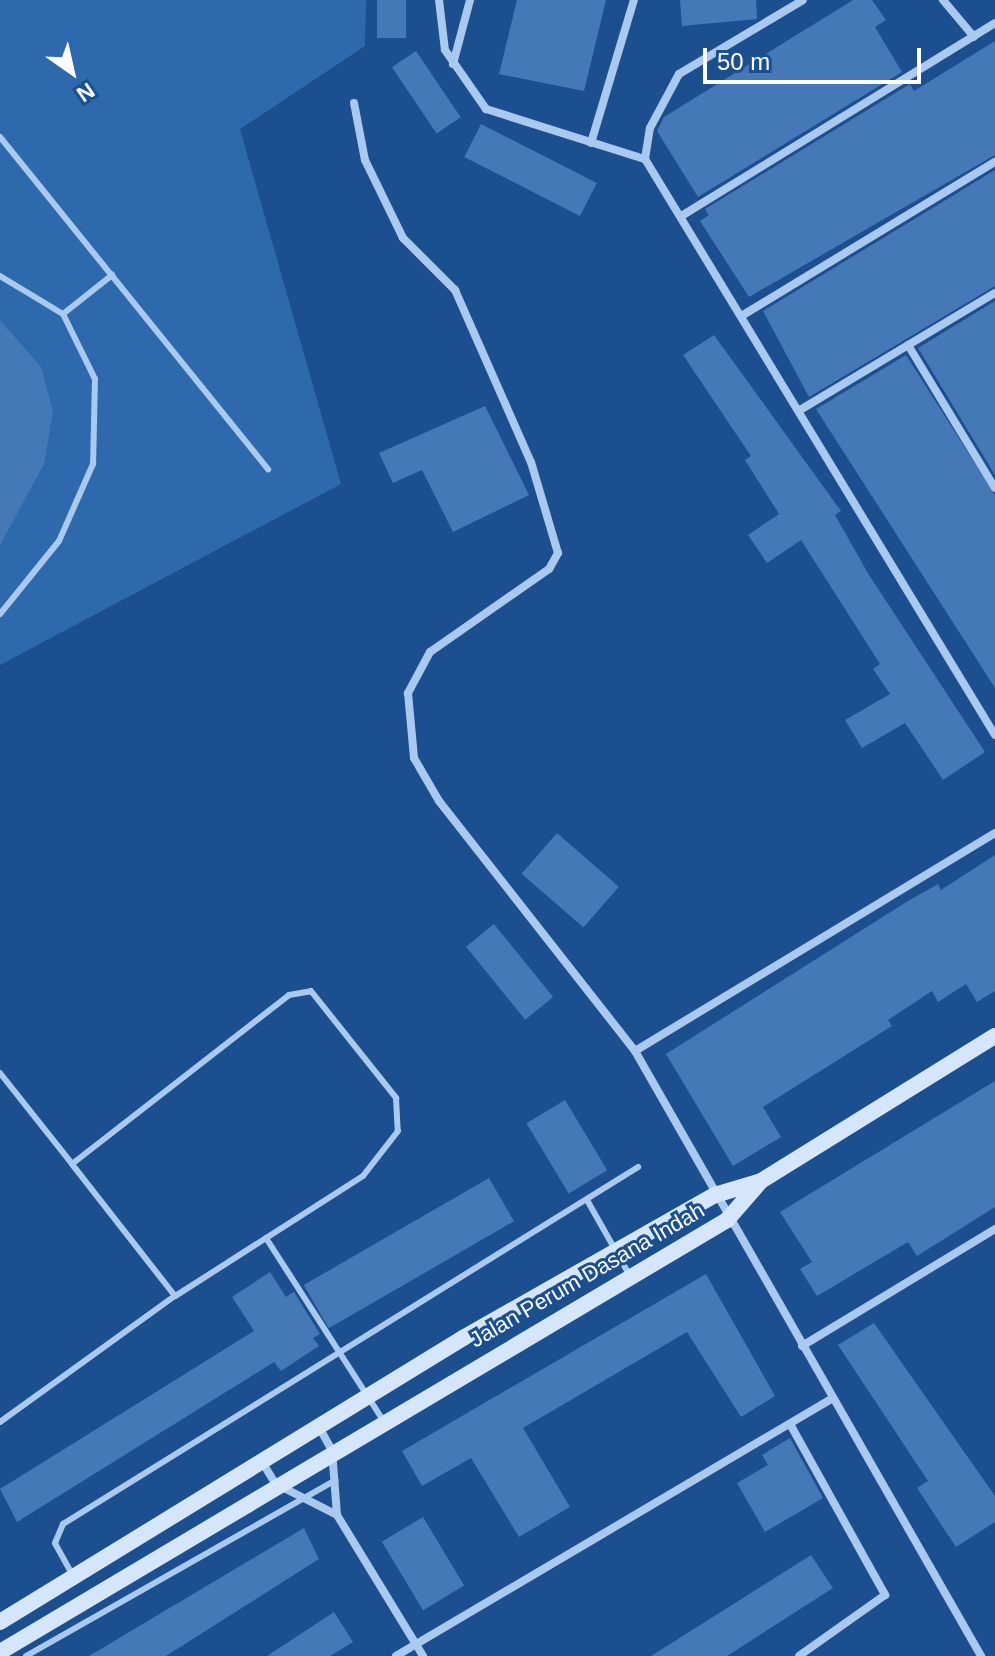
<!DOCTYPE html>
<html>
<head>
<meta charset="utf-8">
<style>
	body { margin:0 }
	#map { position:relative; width:995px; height:1656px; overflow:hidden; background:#1b4f8f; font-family:Helvetica,sans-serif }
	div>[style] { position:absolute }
	.green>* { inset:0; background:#2e69ad }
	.building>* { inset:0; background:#4478b7; transform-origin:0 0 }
	.lane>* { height:6px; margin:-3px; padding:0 3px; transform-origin:3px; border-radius:3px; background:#a9c9ee }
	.street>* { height:8px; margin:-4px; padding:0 4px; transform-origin:4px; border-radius:4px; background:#a9c9ee }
	.secondary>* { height:16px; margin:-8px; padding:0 8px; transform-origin:8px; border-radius:8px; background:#d6e6fa }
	span { translate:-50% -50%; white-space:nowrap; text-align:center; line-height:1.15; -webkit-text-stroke:6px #1b4f8f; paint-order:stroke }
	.street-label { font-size:22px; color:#fff }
	.north { position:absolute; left:32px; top:32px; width:80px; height:80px; -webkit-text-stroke:6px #1b4f8f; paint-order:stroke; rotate:146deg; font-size:22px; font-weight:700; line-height:32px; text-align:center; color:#fff }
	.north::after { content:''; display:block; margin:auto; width:28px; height:36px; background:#fff; clip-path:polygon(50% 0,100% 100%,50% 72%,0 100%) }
	.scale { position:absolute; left:703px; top:48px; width:218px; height:36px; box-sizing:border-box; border:4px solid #fff; border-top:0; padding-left:10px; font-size:24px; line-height:28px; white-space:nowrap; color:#fff; -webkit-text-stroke:6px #1b4f8f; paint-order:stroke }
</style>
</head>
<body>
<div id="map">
	<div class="green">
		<i style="clip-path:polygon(0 0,366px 0,365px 46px,240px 129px,341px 484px,0 665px)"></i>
	</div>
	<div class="building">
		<i style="left:377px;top:0;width:29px;height:38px"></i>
		<i style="clip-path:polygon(517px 0,606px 0,584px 91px,499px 74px)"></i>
		<i style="clip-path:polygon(680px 0,756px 0,757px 19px,682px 26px)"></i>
		<i style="clip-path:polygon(853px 0,872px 0,886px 20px,875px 27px,902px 72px,698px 197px,657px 131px,664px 117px)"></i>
		<i style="clip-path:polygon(995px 41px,995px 155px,749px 297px,700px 221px,709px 215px,705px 209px,910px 84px,914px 91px)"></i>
		<i style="left:416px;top:51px;width:80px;height:29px;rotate:56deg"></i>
		<i style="left:481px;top:124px;width:130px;height:37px;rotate:27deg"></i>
		<i style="clip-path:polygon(995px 170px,995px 286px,809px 397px,763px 311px)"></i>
		<i style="clip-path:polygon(995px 301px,995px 475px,918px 348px)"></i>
		<i style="clip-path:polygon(0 320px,41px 367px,53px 412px,44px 464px,0 545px)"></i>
		<i style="clip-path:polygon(714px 335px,841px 511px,835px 515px,869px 575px,985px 752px,943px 780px,905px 723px,862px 748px,845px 720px,890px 694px,873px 669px,880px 664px,801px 540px,767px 563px,748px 535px,779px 514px,745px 460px,751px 456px,683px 355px)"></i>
		<i style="clip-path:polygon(906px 355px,995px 495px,995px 688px,816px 409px)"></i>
		<i style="clip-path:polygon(485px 406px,529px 495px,453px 532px,422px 470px,393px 483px,379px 453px)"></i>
		<i style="left:557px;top:833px;width:82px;height:54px;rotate:41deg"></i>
		<i style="clip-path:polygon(995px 855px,995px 991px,977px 1002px,966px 984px,938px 1002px,932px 991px,888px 1020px,892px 1026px,763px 1107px,781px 1137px,733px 1166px,666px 1054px,908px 901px,938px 884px,941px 890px)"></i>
		<i style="left:494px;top:924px;width:94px;height:36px;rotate:51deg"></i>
		<i style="clip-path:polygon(995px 1081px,995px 1207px,917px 1256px,908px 1242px,817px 1296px,800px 1269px,812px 1262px,780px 1212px)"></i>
		<i style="left:565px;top:1100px;width:82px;height:45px;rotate:59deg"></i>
		<i style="left:489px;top:1178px;width:50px;height:214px;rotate:60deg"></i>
		<i style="clip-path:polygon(270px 1272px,286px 1297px,294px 1292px,320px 1334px,313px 1338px,319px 1346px,281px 1371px,274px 1362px,17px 1522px,0 1489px,254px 1331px,232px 1297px)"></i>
		<i style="clip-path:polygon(706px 1274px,775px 1396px,741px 1417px,687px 1332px,523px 1428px,570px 1507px,519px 1537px,471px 1458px,422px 1486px,402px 1451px)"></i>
		<i style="clip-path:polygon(874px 1323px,995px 1496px,995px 1522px,956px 1547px,917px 1488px,928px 1481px,838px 1345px)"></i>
		<i style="clip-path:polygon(790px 1438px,823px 1498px,765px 1532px,737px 1483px,768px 1465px,762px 1455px)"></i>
		<i style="left:423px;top:1517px;width:80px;height:48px;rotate:59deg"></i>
		<i style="clip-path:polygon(304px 1528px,319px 1559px,166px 1656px,89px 1656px)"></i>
		<i style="clip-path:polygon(811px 1555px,833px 1588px,727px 1656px,651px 1656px)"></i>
		<i style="clip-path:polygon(334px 1612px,353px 1642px,330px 1656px,267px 1656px)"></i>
	</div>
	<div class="lane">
		<i style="left:0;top:137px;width:427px;rotate:51.1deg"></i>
		<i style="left:0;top:276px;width:74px;rotate:31.1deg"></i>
		<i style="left:63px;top:314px;width:72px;rotate:63.8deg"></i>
		<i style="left:95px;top:379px;width:85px;rotate:91.3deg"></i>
		<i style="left:93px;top:464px;width:84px;rotate:113.8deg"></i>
		<i style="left:59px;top:541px;width:94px;rotate:128.9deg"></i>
		<i style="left:63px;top:314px;width:63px;rotate:-38.5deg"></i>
		<i style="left:311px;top:991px;width:137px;rotate:51.5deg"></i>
		<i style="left:396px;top:1098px;width:33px;rotate:87deg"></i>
		<i style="left:398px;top:1131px;width:57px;rotate:127.9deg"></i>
		<i style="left:363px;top:1176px;width:223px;rotate:147.4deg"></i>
		<i style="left:175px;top:1296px;width:167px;rotate:-128deg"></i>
		<i style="left:72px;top:1164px;width:275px;rotate:-37.9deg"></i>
		<i style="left:289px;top:995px;width:22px;rotate:-10deg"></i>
		<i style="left:0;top:1073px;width:116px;rotate:51.6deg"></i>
		<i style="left:587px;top:1200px;width:87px;rotate:60.5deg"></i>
		<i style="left:266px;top:1238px;width:215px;rotate:57.3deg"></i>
		<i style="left:0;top:1422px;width:216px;rotate:-35.8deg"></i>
		<i style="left:72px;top:1574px;width:35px;rotate:-119deg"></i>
		<i style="left:55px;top:1543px;width:21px;rotate:-67deg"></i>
		<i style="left:63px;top:1524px;width:677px;rotate:-31.83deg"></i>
		<i style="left:26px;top:1656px;width:356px;rotate:-29.6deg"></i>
	</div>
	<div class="street">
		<i style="left:439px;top:0;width:50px;rotate:83.2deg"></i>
		<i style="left:445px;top:50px;width:72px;rotate:55.2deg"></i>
		<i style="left:486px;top:109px;width:167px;rotate:17.5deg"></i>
		<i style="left:645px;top:159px;width:674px;rotate:58.72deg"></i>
		<i style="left:943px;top:0;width:48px;rotate:50deg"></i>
		<i style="left:453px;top:64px;width:66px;rotate:-75.1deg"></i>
		<i style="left:354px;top:103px;width:58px;rotate:79.1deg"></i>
		<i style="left:365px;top:160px;width:87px;rotate:64deg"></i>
		<i style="left:403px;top:238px;width:74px;rotate:45deg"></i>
		<i style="left:455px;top:290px;width:188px;rotate:66.2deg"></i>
		<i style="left:531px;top:462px;width:95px;rotate:73.5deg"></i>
		<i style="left:558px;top:553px;width:18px;rotate:119deg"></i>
		<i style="left:549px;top:569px;width:145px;rotate:145.1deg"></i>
		<i style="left:430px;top:652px;width:47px;rotate:118.2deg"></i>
		<i style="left:408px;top:693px;width:65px;rotate:84.7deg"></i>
		<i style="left:414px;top:758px;width:50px;rotate:59.8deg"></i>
		<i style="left:439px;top:801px;width:318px;rotate:51.9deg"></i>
		<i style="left:635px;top:1051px;width:697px;rotate:60.23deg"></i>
		<i style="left:591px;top:143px;width:149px;rotate:-73.3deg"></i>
		<i style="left:645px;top:159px;width:31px;rotate:-81deg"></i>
		<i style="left:650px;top:128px;width:61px;rotate:-61.8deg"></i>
		<i style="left:679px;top:74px;width:144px;rotate:-30.8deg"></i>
		<i style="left:683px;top:215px;width:366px;rotate:-31.6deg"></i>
		<i style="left:743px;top:315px;width:295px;rotate:-31.3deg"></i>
		<i style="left:908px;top:345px;width:167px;rotate:58.7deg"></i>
		<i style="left:800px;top:410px;width:227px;rotate:-31deg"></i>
		<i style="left:635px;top:1051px;width:421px;rotate:-31.2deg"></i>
		<i style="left:802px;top:1346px;width:226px;rotate:-31.2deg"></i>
		<i style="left:790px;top:1424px;width:196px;rotate:60.9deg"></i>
		<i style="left:885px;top:1595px;width:105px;rotate:144.7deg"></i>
		<i style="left:319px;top:1427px;width:26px;rotate:61deg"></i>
		<i style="left:332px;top:1450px;width:65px;rotate:85.6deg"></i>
		<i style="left:337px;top:1515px;width:165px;rotate:58.6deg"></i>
		<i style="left:262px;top:1462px;width:26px;rotate:58deg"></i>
		<i style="left:276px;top:1484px;width:68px;rotate:26.9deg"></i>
		<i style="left:396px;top:1656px;width:507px;rotate:-30.56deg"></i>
	</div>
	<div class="secondary">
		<i style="left:0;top:1622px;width:543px;rotate:-31.52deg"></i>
		<i style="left:463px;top:1338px;width:290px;rotate:-29.6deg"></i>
		<i style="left:715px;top:1195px;width:48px;rotate:-16.9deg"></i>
		<i style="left:761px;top:1181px;width:275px;rotate:-31.8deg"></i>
		<i style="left:0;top:1652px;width:846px;rotate:-30.72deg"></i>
		<i style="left:727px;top:1220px;width:50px;rotate:-49deg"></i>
	</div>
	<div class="street-label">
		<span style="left:587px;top:1275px;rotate:-30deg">Jalan Perum Dasana Indah</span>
	</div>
	<div class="north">N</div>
	<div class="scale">50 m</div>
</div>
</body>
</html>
